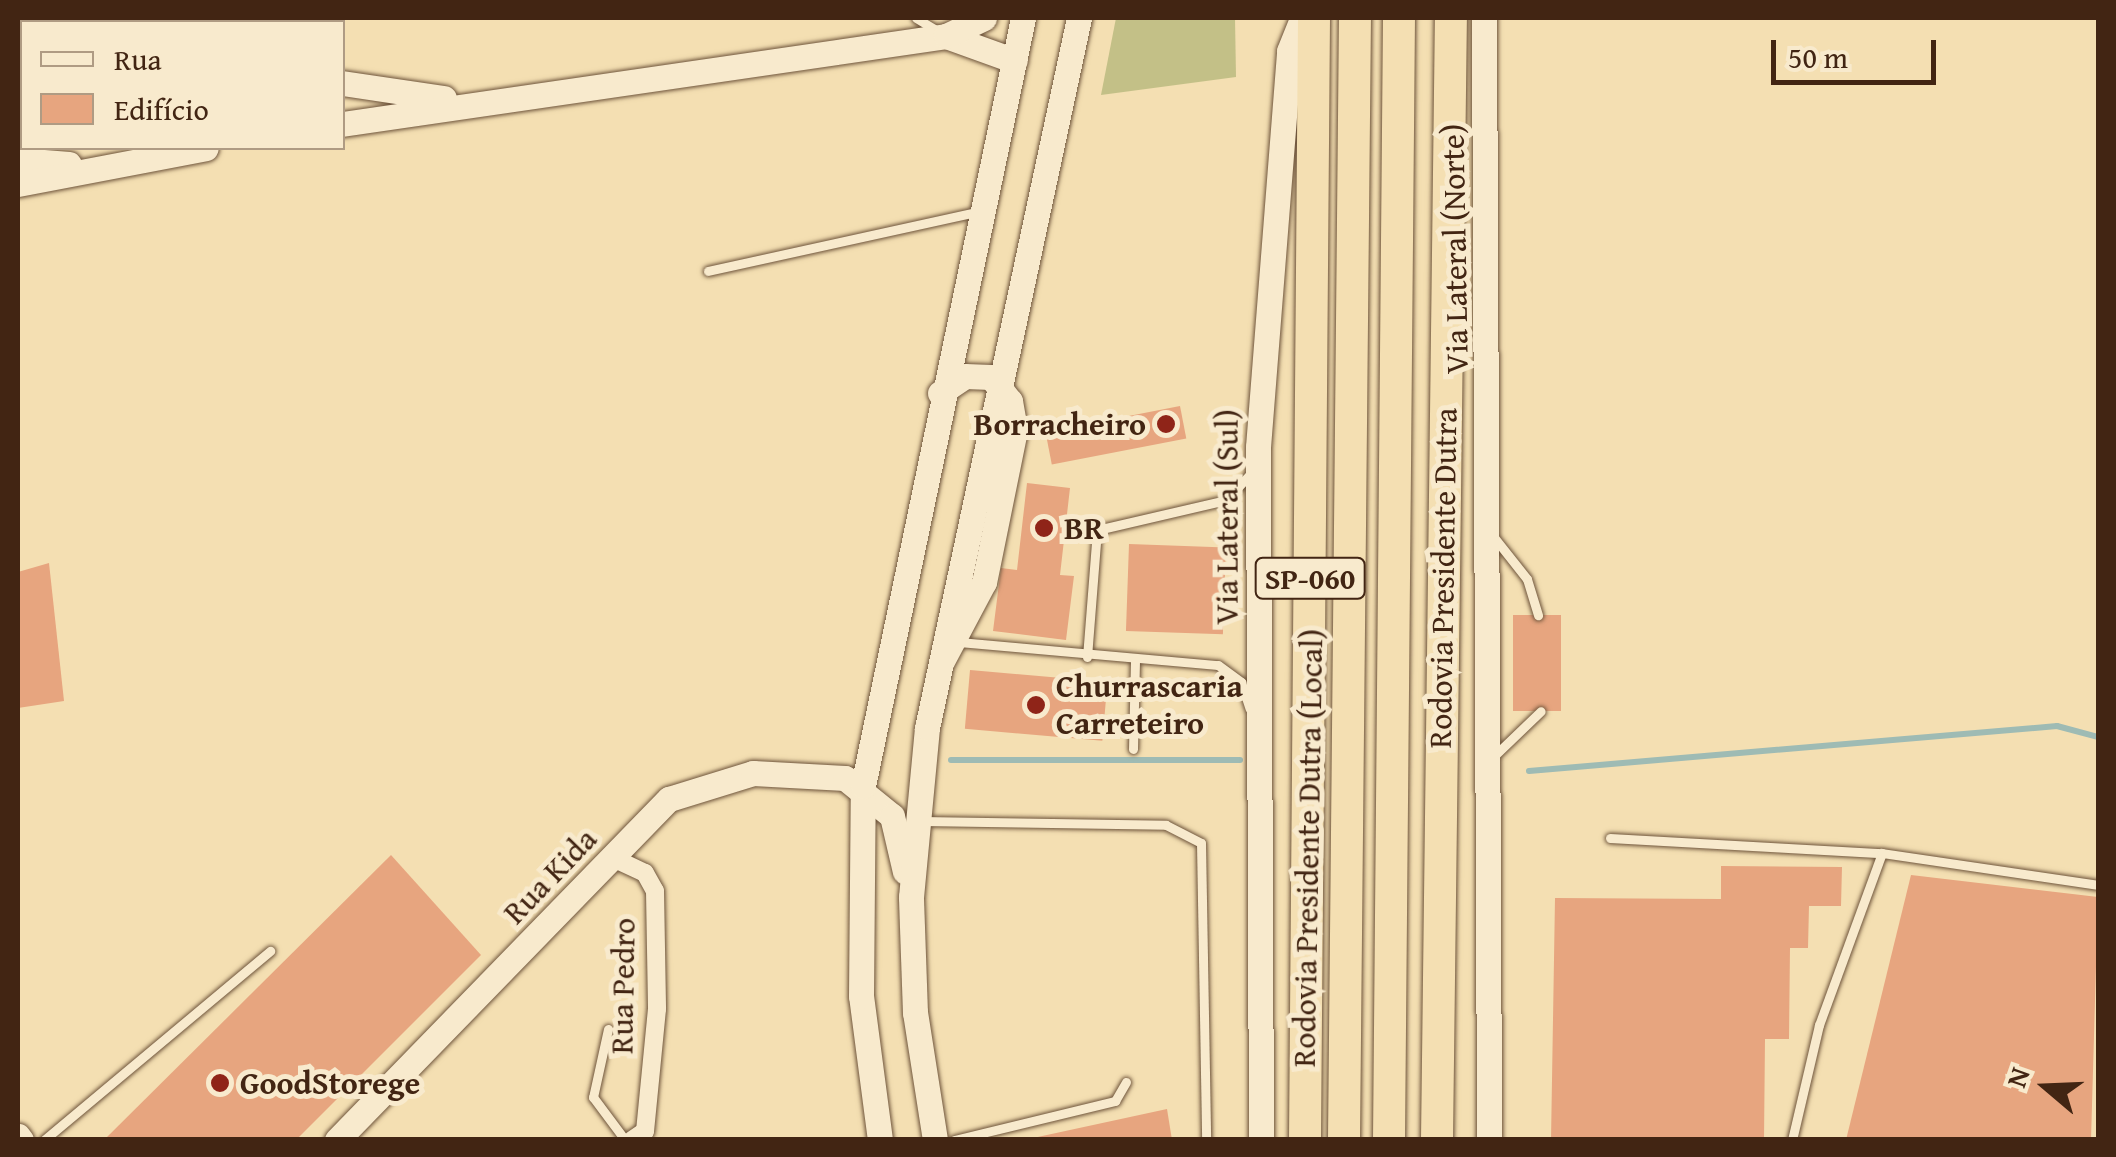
<!DOCTYPE html>
<html>
<head>
<meta charset="utf-8">
<style>
	body { margin:0 }
	#map { position:relative; width:2116px; height:1157px; overflow:hidden; background:#f4dfb2; font-family:"Gentium Book Plus",serif }
	div>[style] { position:absolute }
	.green>* { inset:0; background:#c3c087 }
	.stream>* { height:6px; margin:-3px; padding:0 3px; transform-origin:3px; border-radius:3px; background:#9ebbb4 }
	.building>* { inset:0; background:#e7a57f; transform-origin:0 0 }
	.roads { filter:drop-shadow(0 0 2px #6e543b) drop-shadow(0 0 2px #6e543b) }
	.lane>* { height:9px; margin:-4.5px; padding:0 4.5px; transform-origin:4.5px; border-radius:4.5px; background:#f8eacd }
	.street>* { height:18px; margin:-9px; padding:0 9px; transform-origin:9px; border-radius:9px; background:#f8eacd }
	.secondary>* { height:25px; margin:-12.5px; padding:0 12.5px; transform-origin:12.5px; border-radius:12.5px; background:#f8eacd }
	.highway>* { height:32px; margin:-16px; padding:0 16px; transform-origin:16px; border-radius:16px; background:#f4dfb2 }
	.dots>* { width:28px; height:28px; translate:-50% -50%; box-sizing:border-box; border:5px solid #f8eacd; border-radius:50% }
	span { translate:-50% -50%; white-space:nowrap; text-align:center; line-height:1.15; -webkit-text-stroke:10px #f8eacd; paint-order:stroke }
	.shield-label span { padding:2px 8px; background:#f8eacd; border:2px solid; border-radius:8px; -webkit-text-stroke-width:0 }
	.shield-label { font-size:30px; color:#422513; font-weight:700 }
	.street-label { font-size:32px; color:#422513 }
	.poi-label { font-size:32px; color:#422513; font-weight:700 }
	.right { translate:-100% -50%; text-align:right }
	.left { translate:0 -50%; text-align:left }
	.frame { position:absolute; inset:0; border:20px solid #422513; pointer-events:none }
	.legend { position:absolute; left:20px; top:20px; width:325px; height:130px; box-sizing:border-box; background:#f8eacd; border:2px solid #af9b83; margin:0; padding:12px 18px; list-style:none; font-size:30px; color:#422513 }
	.legend li { display:flex; align-items:center; gap:20px; height:50px }
	.legend b { width:50px; border:2px solid #af9b83 }
	.north { position:absolute; left:1996px; top:1037px; width:100px; height:100px; -webkit-text-stroke:8px #f8eacd; paint-order:stroke; rotate:289deg; font-size:28px; font-weight:700; line-height:40px; text-align:center; color:#422513 }
	.north::after { content:''; display:block; margin:auto; width:35px; height:45px; background:#422513; clip-path:polygon(50% 0,100% 100%,50% 72%,0 100%) }
	.scale { position:absolute; left:1771px; top:40px; width:165px; height:45px; box-sizing:border-box; border:5px solid #422513; border-top:0; padding-left:12px; font-size:30px; line-height:35px; white-space:nowrap; color:#422513; -webkit-text-stroke:8px #f8eacd; paint-order:stroke }
</style>
</head>
<body>
<div id="map">
	<div class="green">
		<i style="clip-path:polygon(1116px 18px,1235px 18px,1236px 77px,1101px 95px)"></i>
	</div>
	<div class="stream">
		<i style="left:951px;top:760px;width:289px"></i>
		<i style="left:1529px;top:771px;width:530px;rotate:-4.87deg"></i>
		<i style="left:2057px;top:726px;width:42px;rotate:15deg"></i>
	</div>
	<div class="building">
		<i style="left:1180px;top:406px;width:33px;height:137px;rotate:79deg"></i>
		<i style="clip-path:polygon(1027px 483px,1070px 488px,1060px 575px,1074px 576px,1066px 640px,993px 631px,1001px 568px,1017px 570px)"></i>
		<i style="left:1129px;top:544px;width:97px;height:87px;rotate:2deg"></i>
		<i style="clip-path:polygon(49px 563px,64px 701px,18px 708px,18px 572px)"></i>
		<i style="left:1513px;top:615px;width:48px;height:96px"></i>
		<i style="left:970px;top:670px;width:138px;height:59px;rotate:5deg"></i>
		<i style="clip-path:polygon(391px 855px,481px 955px,296px 1140px,104px 1140px)"></i>
		<i style="clip-path:polygon(1721px 866px,1842px 867px,1841px 906px,1809px 906px,1808px 948px,1790px 948px,1789px 1039px,1765px 1039px,1764px 1140px,1551px 1140px,1555px 898px,1721px 899px)"></i>
		<i style="clip-path:polygon(1911px 875px,2098px 897px,2091px 1140px,1846px 1140px)"></i>
		<i style="clip-path:polygon(1167px 1109px,1172px 1140px,1033px 1140px,1033px 1138px)"></i>
	</div>
	<div class="roads">
		<div class="lane">
			<i style="left:916px;top:18px;width:27px;rotate:31deg"></i>
			<i style="left:708px;top:271px;width:280px;rotate:-12.4deg"></i>
			<i style="left:1493px;top:536px;width:55px;rotate:51.7deg"></i>
			<i style="left:1527px;top:579px;width:38px;rotate:73deg"></i>
			<i style="left:959px;top:642px;width:260px;rotate:5.1deg"></i>
			<i style="left:1218px;top:665px;width:29px;rotate:36deg"></i>
			<i style="left:1241px;top:682px;width:28px;rotate:72deg"></i>
			<i style="left:1087px;top:657px;width:127px;rotate:-85.5deg"></i>
			<i style="left:1097px;top:530px;width:132px;rotate:-13.1deg"></i>
			<i style="left:1226px;top:500px;width:34px;rotate:-47deg"></i>
			<i style="left:1133px;top:749px;width:88px;rotate:-88.7deg"></i>
			<i style="left:1493px;top:757px;width:66px;rotate:-43.8deg"></i>
			<i style="left:921px;top:821px;width:245px;rotate:0.9deg"></i>
			<i style="left:1166px;top:825px;width:39px;rotate:27deg"></i>
			<i style="left:1201px;top:843px;width:297px;rotate:89deg"></i>
			<i style="left:1610px;top:838px;width:272px;rotate:3.2deg"></i>
			<i style="left:608px;top:1029px;width:70px;rotate:102.4deg"></i>
			<i style="left:593px;top:1097px;width:54px;rotate:53.3deg"></i>
			<i style="left:44px;top:1140px;width:295px;rotate:-39.9deg"></i>
			<i style="left:954px;top:1140px;width:166px;rotate:-13.6deg"></i>
			<i style="left:1115px;top:1101px;width:22px;rotate:-60deg"></i>
			<i style="left:1792px;top:1140px;width:118px;rotate:-76.8deg"></i>
			<i style="left:1819px;top:1025px;width:183px;rotate:-69.9deg"></i>
			<i style="left:1882px;top:853px;width:218px;rotate:8.4deg"></i>
		</div>
		<div class="street">
			<i style="left:613px;top:858px;width:35px;rotate:25deg"></i>
			<i style="left:645px;top:873px;width:21px;rotate:61deg"></i>
			<i style="left:655px;top:891px;width:118px;rotate:89deg"></i>
			<i style="left:657px;top:1009px;width:123px;rotate:95.6deg"></i>
			<i style="left:645px;top:1131px;width:16px;rotate:145deg"></i>
		</div>
		<div class="secondary">
			<i style="left:183px;top:18px;width:9px;rotate:27deg"></i>
			<i style="left:1484px;top:18px;width:1122px;rotate:89.74deg"></i>
			<i style="left:69px;top:22px;width:6px;rotate:-39deg"></i>
			<i style="left:946px;top:36px;width:73px;rotate:19.9deg"></i>
			<i style="left:18px;top:75px;width:6px;rotate:-51deg"></i>
			<i style="left:342px;top:83px;width:103px;rotate:8.4deg"></i>
			<i style="left:342px;top:124px;width:610px;rotate:-8.29deg"></i>
			<i style="left:946px;top:36px;width:42px;rotate:-25.3deg"></i>
			<i style="left:18px;top:160px;width:51px;rotate:4.5deg"></i>
			<i style="left:18px;top:184px;width:191px;rotate:-10.8deg"></i>
			<i style="left:940px;top:393px;width:30px;rotate:-34deg"></i>
			<i style="left:965px;top:376px;width:26px;rotate:2deg"></i>
			<i style="left:991px;top:377px;width:31px;rotate:52deg"></i>
			<i style="left:1010px;top:401px;width:29px;rotate:80deg"></i>
			<i style="left:1015px;top:430px;width:155px;rotate:101.5deg"></i>
			<i style="left:984px;top:582px;width:89px;rotate:118deg"></i>
			<i style="left:18px;top:1136px;width:5px;rotate:53deg"></i>
			<i style="left:337px;top:1140px;width:476px;rotate:-45.8deg"></i>
			<i style="left:669px;top:799px;width:88px;rotate:-17.2deg"></i>
			<i style="left:753px;top:773px;width:92px;rotate:3.1deg"></i>
			<i style="left:845px;top:778px;width:60px;rotate:39deg"></i>
			<i style="left:892px;top:816px;width:57px;rotate:76.9deg"></i>
			<i style="left:880px;top:1140px;width:145px;rotate:-97.5deg"></i>
			<i style="left:861px;top:996px;width:210px;rotate:-89.5deg"></i>
			<i style="left:863px;top:786px;width:784px;rotate:-78.23deg"></i>
			<i style="left:935px;top:1140px;width:129px;rotate:-98.9deg"></i>
			<i style="left:915px;top:1013px;width:116px;rotate:-92deg"></i>
			<i style="left:911px;top:897px;width:170px;rotate:-84.6deg"></i>
			<i style="left:927px;top:728px;width:726px;rotate:-77.92deg"></i>
			<i style="left:1261px;top:1140px;width:693px;rotate:-90.25deg"></i>
			<i style="left:1258px;top:447px;width:397px;rotate:-85.5deg"></i>
			<i style="left:1289px;top:51px;width:35px;rotate:-68deg"></i>
		</div>
		<div class="highway">
			<i style="left:1305px;top:1140px;width:1122px;rotate:-89.54deg"></i>
			<i style="left:1344px;top:1140px;width:1122px;rotate:-89.44deg"></i>
			<i style="left:1389px;top:1140px;width:1122px;rotate:-89.49deg"></i>
			<i style="left:1437px;top:1140px;width:1122px;rotate:-89.29deg"></i>
		</div>
	</div>
	<div class="dots">
		<i style="left:1166px;top:424px;background:#8f2418"></i>
		<i style="left:1044px;top:528px;background:#8f2418"></i>
		<i style="left:1036px;top:705px;background:#8f2418"></i>
		<i style="left:220px;top:1083px;background:#8f2418"></i>
	</div>
	<div class="shield-label">
		<span style="left:1310px;top:578px">SP-060</span>
	</div>
	<div class="street-label">
		<span style="left:1455px;top:249px;rotate:-91deg">Via Lateral (Norte)</span>
		<span style="left:1227px;top:517px;rotate:-90deg">Via Lateral (Sul)</span>
		<span style="left:1443px;top:578px;rotate:-89deg">Rodovia Presidente Dutra</span>
		<span style="left:1308px;top:848px;rotate:-89deg">Rodovia Presidente Dutra (Local)</span>
		<span style="left:550px;top:876px;rotate:-46deg">Rua Kida</span>
		<span style="left:623px;top:986px;rotate:-89deg">Rua Pedro</span>
	</div>
	<div class="poi-label">
		<span class="right" style="left:1146px;top:424px">Borracheiro</span>
		<span class="left" style="left:1064px;top:528px">BR</span>
		<span class="left" style="left:1056px;top:705px">Churrascaria<br>Carreteiro</span>
		<span class="left" style="left:240px;top:1083px">GoodStorege</span>
	</div>
	<div class="frame"></div>
	<ul class="legend">
	<li><b style="height:12px;background:#f8eacd"></b>Rua</li>
	<li><b style="height:28px;background:#e7a57f"></b>Edifício</li>
	</ul>
	<div class="north">N</div>
	<div class="scale">50 m</div>
</div>
</body>
</html>
